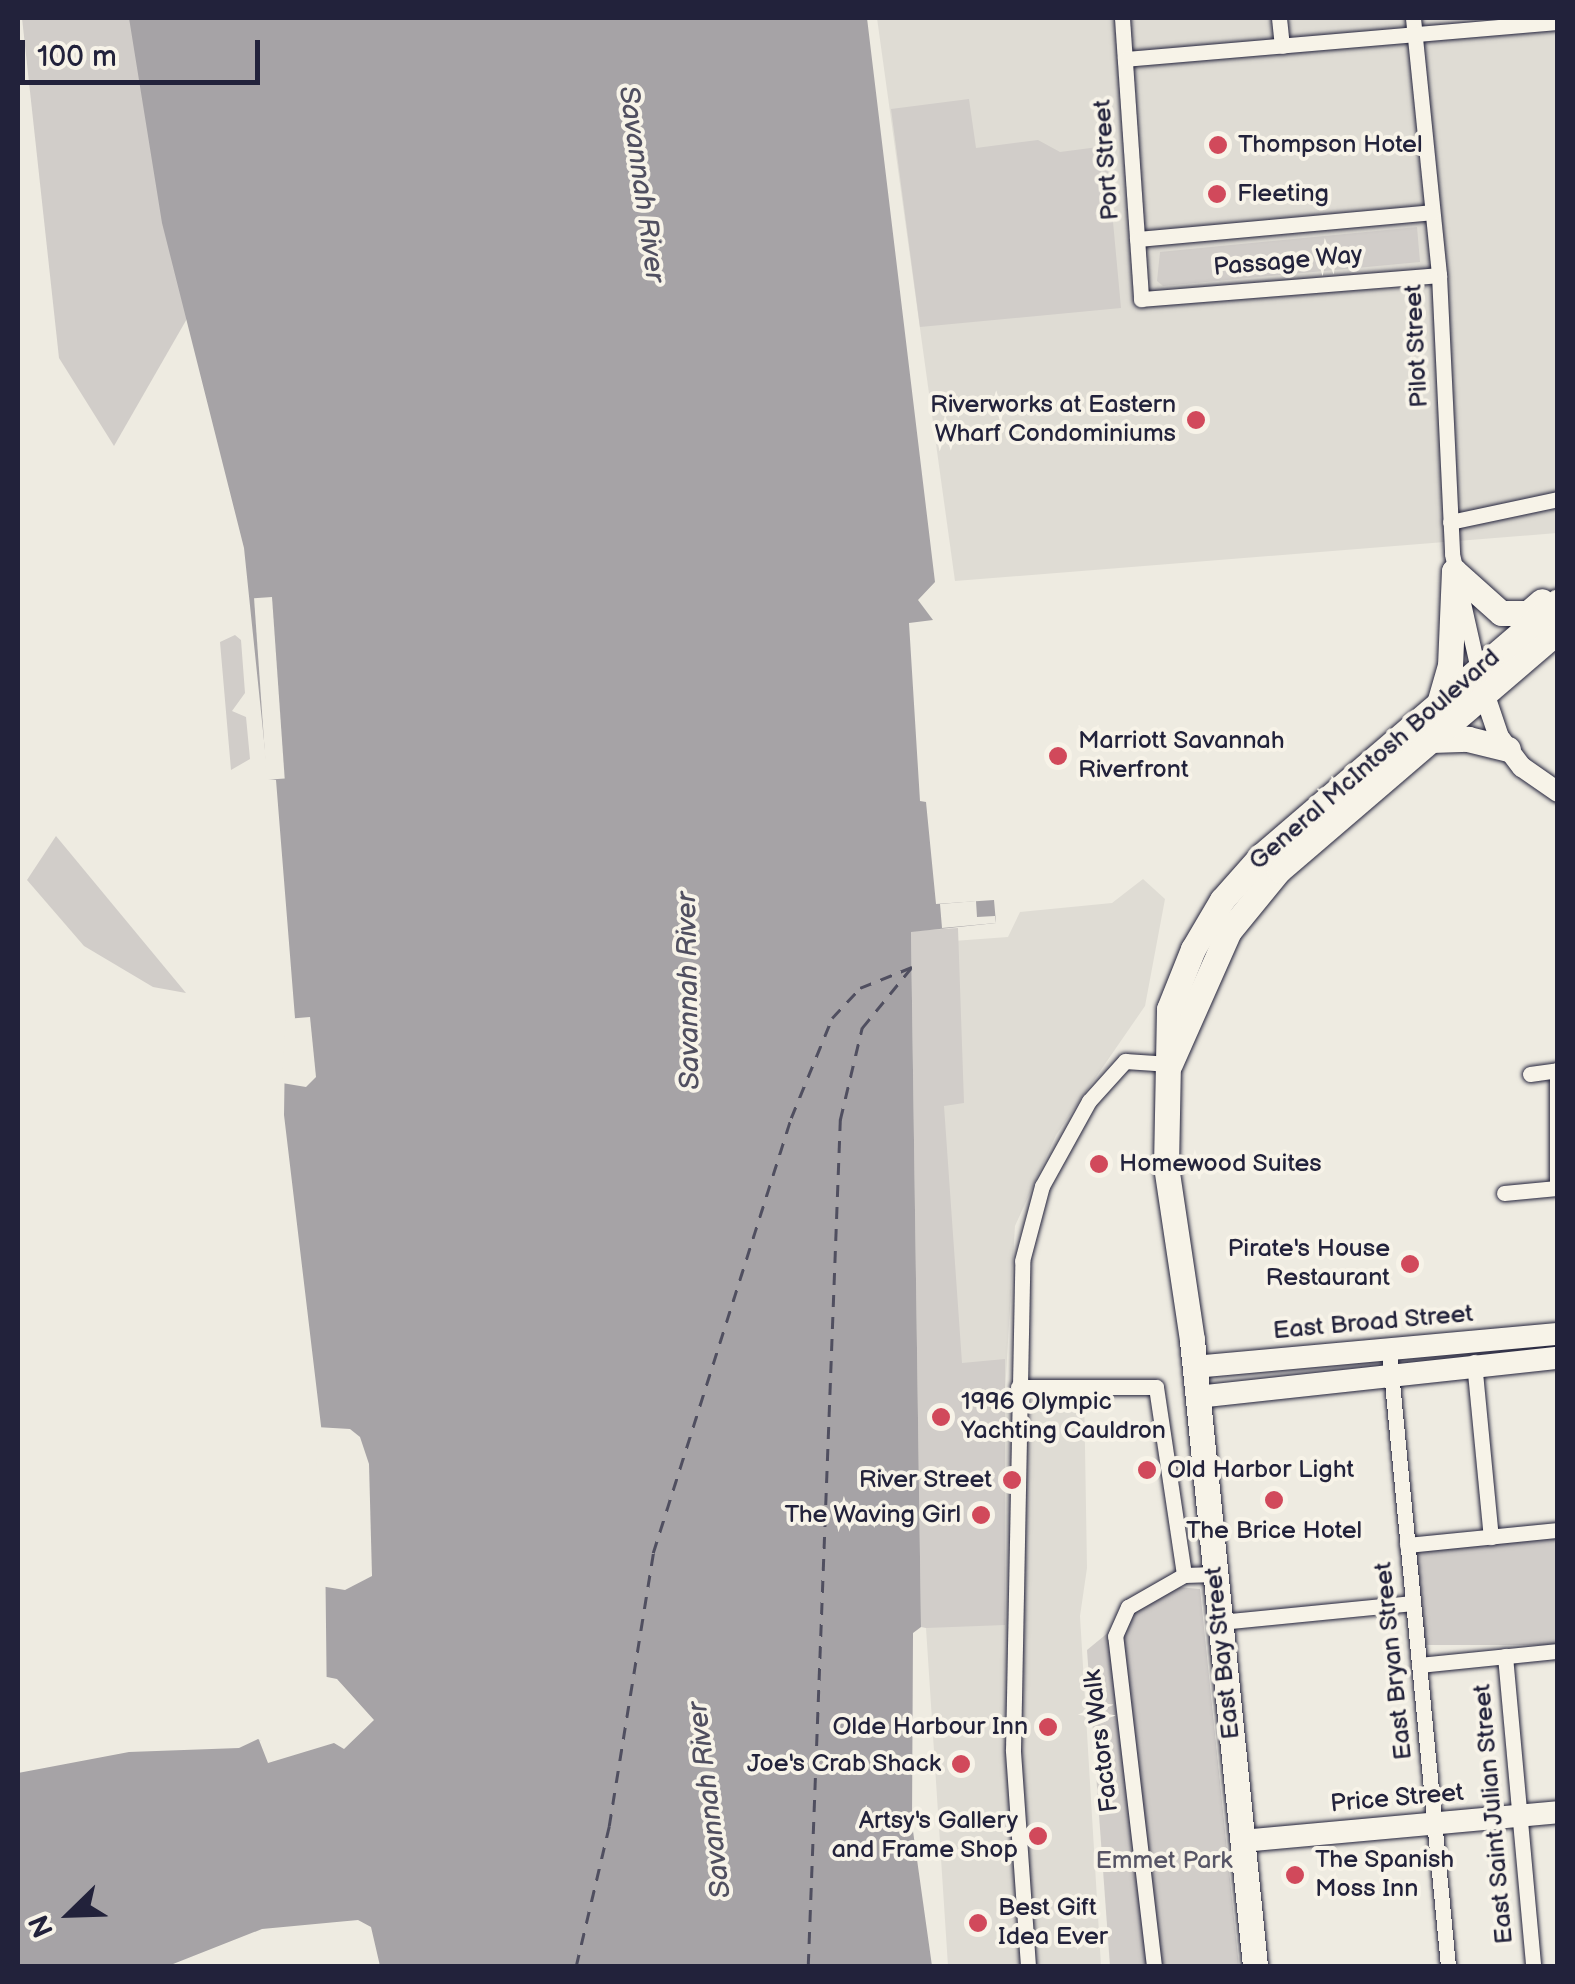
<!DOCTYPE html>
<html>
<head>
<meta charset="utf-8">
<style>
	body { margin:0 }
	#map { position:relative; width:1575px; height:1984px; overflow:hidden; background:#eeebe1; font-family:"Balsamiq Sans",sans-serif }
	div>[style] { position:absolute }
	.built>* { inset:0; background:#dfdcd4 }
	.green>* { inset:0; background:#d1cdc9; transform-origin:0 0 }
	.water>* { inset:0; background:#a6a3a6 }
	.pier>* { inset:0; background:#eeebe1; transform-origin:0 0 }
	.ferry>* { height:2.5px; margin-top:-1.25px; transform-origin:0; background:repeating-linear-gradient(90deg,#504f60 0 12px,transparent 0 22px) }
	.roads { filter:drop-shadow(0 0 2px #22223b) drop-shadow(0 0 2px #22223b) }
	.minor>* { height:15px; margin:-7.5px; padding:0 7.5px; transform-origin:7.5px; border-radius:7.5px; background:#f7f3e8 }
	.tertiary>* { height:20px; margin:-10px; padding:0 10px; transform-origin:10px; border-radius:10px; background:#f7f3e8 }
	.secondary>* { height:22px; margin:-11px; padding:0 11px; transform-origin:11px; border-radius:11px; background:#f7f3e8 }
	.primary>* { height:25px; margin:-12.5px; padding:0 12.5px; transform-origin:12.5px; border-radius:12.5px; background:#f7f3e8 }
	.dots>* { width:28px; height:28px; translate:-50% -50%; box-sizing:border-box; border:5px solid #f7f3e8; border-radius:50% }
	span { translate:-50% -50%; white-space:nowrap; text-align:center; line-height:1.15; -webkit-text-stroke:8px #f7f3e8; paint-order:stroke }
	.poi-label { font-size:25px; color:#22223b }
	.left { translate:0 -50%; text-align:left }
	.right { translate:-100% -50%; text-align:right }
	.street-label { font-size:25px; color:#22223b }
	.park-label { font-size:25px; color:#575566 }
	.water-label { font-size:28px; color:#504f60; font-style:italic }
	.frame { position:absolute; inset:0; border:20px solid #22223b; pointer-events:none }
	.north { position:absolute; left:20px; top:1864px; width:100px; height:100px; -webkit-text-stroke:8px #f7f3e8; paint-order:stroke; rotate:247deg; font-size:28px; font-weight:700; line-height:40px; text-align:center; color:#22223b }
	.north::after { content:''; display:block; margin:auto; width:35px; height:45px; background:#22223b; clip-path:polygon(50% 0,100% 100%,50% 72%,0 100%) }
	.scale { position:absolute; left:20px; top:40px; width:240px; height:45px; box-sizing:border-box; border:5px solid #22223b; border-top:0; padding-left:12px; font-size:30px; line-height:35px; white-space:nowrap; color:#22223b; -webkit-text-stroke:8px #f7f3e8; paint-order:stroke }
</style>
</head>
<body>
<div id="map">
	<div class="built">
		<i style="clip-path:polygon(877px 18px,1557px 18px,1557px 533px,955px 581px)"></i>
		<i style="clip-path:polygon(1143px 879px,1165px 899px,1145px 1006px,1056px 1135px,1015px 1226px,1005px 1392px,1084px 1387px,1087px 1568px,1080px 1616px,1101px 1966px,948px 1966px,926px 1628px,942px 1604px,926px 943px,1008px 937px,1020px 912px,1112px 903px)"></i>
	</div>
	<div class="green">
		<i style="clip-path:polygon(22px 18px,132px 18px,196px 303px,114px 446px,59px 358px)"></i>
		<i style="clip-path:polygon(969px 99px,976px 148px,1038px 140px,1060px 152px,1106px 146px,1121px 308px,920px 327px,891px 109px)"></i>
		<i style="clip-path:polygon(1417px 227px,1420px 262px,1163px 286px,1157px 281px,1160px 252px)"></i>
		<i style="clip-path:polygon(235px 635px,241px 640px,245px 693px,232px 711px,246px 717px,250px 759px,231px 770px,220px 642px)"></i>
		<i style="clip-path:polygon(56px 836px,186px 993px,153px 987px,84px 946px,27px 880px)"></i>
		<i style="clip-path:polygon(958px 928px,964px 1103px,944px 1106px,962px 1363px,1005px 1359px,1005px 1625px,926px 1628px,921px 1627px,911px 931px)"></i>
		<i style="left:1557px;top:1537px;width:108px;height:141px;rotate:90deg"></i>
		<i style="clip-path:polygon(1178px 1587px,1200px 1589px,1239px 1966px,1110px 1966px,1087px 1650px,1138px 1608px)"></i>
	</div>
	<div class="water">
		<i style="clip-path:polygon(129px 18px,867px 18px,935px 582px,918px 600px,933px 620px,909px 623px,920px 801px,926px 802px,936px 904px,994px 900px,996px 923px,911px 932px,921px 1627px,913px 1633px,912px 1824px,932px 1966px,380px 1966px,371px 1927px,358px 1920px,262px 1929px,168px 1966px,18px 1966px,18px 1773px,129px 1752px,239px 1748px,258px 1739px,273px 1749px,327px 1712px,324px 1451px,284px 1115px,285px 1049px,295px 1018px,276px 780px,268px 779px,244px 548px,162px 223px)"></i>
	</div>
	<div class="pier">
		<i style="left:272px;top:597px;width:182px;height:18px;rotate:86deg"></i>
		<i style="clip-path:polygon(976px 901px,977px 917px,995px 916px,996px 923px,942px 928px,940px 904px)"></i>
		<i style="clip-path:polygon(310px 1017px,316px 1077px,306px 1087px,282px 1083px,286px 1019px)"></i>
		<i style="clip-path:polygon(316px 1427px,350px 1429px,360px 1437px,369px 1464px,372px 1576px,345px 1590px,320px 1586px)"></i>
		<i style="clip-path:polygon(322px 1676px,337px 1679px,374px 1720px,344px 1749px,334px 1743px,268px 1763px,259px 1740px,273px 1743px,322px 1710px)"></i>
	</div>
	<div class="ferry">
		<i style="left:576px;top:1966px;width:144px;rotate:-76.7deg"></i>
		<i style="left:609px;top:1826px;width:277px;rotate:-80.8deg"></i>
		<i style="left:653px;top:1553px;width:456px;rotate:-72.4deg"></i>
		<i style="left:791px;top:1118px;width:108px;rotate:-67.7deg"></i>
		<i style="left:832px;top:1018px;width:41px;rotate:-47deg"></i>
		<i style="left:860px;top:988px;width:56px;rotate:-22deg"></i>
		<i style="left:808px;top:1966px;width:847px;rotate:-87.83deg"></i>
		<i style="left:840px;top:1120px;width:95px;rotate:-76.6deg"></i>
		<i style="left:862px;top:1028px;width:77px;rotate:-50.8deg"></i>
	</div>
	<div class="roads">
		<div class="minor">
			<i style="left:1122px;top:18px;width:282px;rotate:86.1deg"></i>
			<i style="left:1141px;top:299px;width:299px;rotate:-4.6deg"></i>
			<i style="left:1279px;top:18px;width:28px;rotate:84deg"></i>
			<i style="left:1413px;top:18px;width:258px;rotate:84.2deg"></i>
			<i style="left:1439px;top:275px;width:279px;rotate:87.3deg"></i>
			<i style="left:1452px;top:554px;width:118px;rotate:77.3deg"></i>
			<i style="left:1125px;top:59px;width:435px;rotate:-4.9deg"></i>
			<i style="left:1137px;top:239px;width:296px;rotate:-5.2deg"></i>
			<i style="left:1450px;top:522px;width:110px;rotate:-12deg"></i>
			<i style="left:1530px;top:1074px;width:28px;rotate:-8deg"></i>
			<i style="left:1504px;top:1193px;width:53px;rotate:-5.4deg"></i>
			<i style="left:1557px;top:1188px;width:118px;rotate:-90deg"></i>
			<i style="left:1389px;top:1351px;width:618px;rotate:84.52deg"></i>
			<i style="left:1474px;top:1362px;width:176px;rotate:84.5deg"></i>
			<i style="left:1018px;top:1387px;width:138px"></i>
			<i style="left:1156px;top:1387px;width:190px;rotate:81.5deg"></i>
			<i style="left:1407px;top:1545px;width:152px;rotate:-5.7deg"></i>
			<i style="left:1220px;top:1622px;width:194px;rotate:-5.6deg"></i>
			<i style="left:1505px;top:1656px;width:311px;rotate:84.8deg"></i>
			<i style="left:1419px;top:1665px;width:140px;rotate:-5.8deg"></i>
			<i style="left:1028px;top:1966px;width:217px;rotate:-94deg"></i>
			<i style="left:1013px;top:1750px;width:489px;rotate:-88.9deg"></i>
			<i style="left:1022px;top:1261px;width:78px;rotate:-75.1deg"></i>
			<i style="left:1042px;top:1186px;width:97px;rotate:-61.1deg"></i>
			<i style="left:1089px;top:1101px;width:54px;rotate:-48deg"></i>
			<i style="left:1125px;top:1061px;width:45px;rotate:3.8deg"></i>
			<i style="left:1154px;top:1966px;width:332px;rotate:-96.7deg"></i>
			<i style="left:1115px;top:1636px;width:32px;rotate:-66deg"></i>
			<i style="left:1128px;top:1607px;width:64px;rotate:-29.7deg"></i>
			<i style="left:1184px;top:1575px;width:31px;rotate:-2deg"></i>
		</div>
		<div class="tertiary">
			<i style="left:1480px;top:681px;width:59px;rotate:71.3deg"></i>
			<i style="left:1499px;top:737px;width:38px;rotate:53deg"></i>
			<i style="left:1522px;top:767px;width:44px;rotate:34.8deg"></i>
		</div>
		<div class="secondary">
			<i style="left:1194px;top:1367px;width:365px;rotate:-5.2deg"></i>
			<i style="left:1197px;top:1397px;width:363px;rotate:-6.2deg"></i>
			<i style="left:1242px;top:1841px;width:317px;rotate:-5.2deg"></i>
		</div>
		<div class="primary">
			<i style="left:1454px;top:571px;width:63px;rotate:41.8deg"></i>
			<i style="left:1501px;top:613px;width:27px"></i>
			<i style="left:1528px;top:613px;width:18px;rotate:-41deg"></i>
			<i style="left:1440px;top:700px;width:35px;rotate:-74deg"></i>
			<i style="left:1450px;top:666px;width:95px;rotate:-87.6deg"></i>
			<i style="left:1431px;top:740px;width:37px;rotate:-2deg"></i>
			<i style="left:1468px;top:739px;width:41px;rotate:14deg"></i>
			<i style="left:1170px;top:1064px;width:145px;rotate:-66.1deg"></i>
			<i style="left:1229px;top:931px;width:79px;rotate:-50.7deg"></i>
			<i style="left:1279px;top:870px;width:367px;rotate:-40.6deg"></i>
			<i style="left:1255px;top:1966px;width:629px;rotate:-95.75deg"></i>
			<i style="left:1192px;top:1340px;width:176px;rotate:-98.5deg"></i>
			<i style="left:1166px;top:1166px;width:157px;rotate:-88.9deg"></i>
			<i style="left:1169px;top:1009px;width:65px;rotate:-68.2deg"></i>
			<i style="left:1193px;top:949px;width:57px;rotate:-59.4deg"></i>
			<i style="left:1222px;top:900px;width:60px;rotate:-48.4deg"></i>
			<i style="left:1262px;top:855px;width:390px;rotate:-40.6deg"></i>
		</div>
	</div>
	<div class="dots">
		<i style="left:1218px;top:145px;background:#d1495b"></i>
		<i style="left:1217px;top:194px;background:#d1495b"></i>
		<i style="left:1196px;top:420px;background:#d1495b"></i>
		<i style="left:1058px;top:756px;background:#d1495b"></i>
		<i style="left:1099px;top:1164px;background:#d1495b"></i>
		<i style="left:1410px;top:1264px;background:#d1495b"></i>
		<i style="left:941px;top:1417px;background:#d1495b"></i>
		<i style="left:1147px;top:1470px;background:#d1495b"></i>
		<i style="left:1012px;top:1480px;background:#d1495b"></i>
		<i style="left:1274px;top:1500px;background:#d1495b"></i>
		<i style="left:981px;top:1515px;background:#d1495b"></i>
		<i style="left:1048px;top:1727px;background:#d1495b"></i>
		<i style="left:961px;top:1764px;background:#d1495b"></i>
		<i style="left:1038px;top:1836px;background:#d1495b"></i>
		<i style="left:1295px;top:1875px;background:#d1495b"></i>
		<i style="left:978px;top:1923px;background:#d1495b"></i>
	</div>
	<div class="poi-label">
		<span class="left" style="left:1238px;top:145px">Thompson Hotel</span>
		<span class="left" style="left:1237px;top:194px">Fleeting</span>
		<span class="right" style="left:1176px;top:420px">Riverworks at Eastern<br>Wharf Condominiums</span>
		<span class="left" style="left:1078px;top:756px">Marriott Savannah<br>Riverfront</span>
		<span class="left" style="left:1119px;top:1164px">Homewood Suites</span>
		<span class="right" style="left:1390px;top:1264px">Pirate's House<br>Restaurant</span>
		<span class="left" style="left:961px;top:1417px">1996 Olympic<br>Yachting Cauldron</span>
		<span class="left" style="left:1167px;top:1470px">Old Harbor Light</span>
		<span class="right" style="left:992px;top:1480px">River Street</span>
		<span class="right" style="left:961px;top:1515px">The Waving Girl</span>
		<span style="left:1274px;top:1531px">The Brice Hotel</span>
		<span class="right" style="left:1028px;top:1727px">Olde Harbour Inn</span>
		<span class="right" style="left:941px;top:1764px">Joe's Crab Shack</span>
		<span class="right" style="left:1018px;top:1836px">Artsy's Gallery<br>and Frame Shop</span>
		<span class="left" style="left:1315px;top:1875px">The Spanish<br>Moss Inn</span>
		<span class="left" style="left:998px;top:1923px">Best Gift<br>Idea Ever</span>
	</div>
	<div class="street-label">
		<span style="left:1107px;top:160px;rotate:-94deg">Port Street</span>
		<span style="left:1288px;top:262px;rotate:-5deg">Passage Way</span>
		<span style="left:1417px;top:346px;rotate:-93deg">Pilot Street</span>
		<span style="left:1375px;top:760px;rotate:-41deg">General McIntosh Boulevard</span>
		<span style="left:1373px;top:1323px;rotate:-5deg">East Broad Street</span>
		<span style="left:1223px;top:1653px;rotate:-96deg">East Bay Street</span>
		<span style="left:1394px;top:1661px;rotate:-96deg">East Bryan Street</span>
		<span style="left:1102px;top:1741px;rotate:-97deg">Factors Walk</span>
		<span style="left:1397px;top:1799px;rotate:-5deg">Price Street</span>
		<span style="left:1494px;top:1814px;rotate:-95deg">East Saint Julian Street</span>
	</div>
	<div class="park-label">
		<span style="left:1164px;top:1861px">Emmet Park</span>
	</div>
	<div class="water-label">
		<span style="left:641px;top:184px;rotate:82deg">Savannah River</span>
		<span style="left:689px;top:991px;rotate:-91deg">Savannah River</span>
		<span style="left:710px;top:1800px;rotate:-97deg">Savannah River</span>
	</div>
	<div class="frame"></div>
	<div class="north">N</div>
	<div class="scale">100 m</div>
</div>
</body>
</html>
